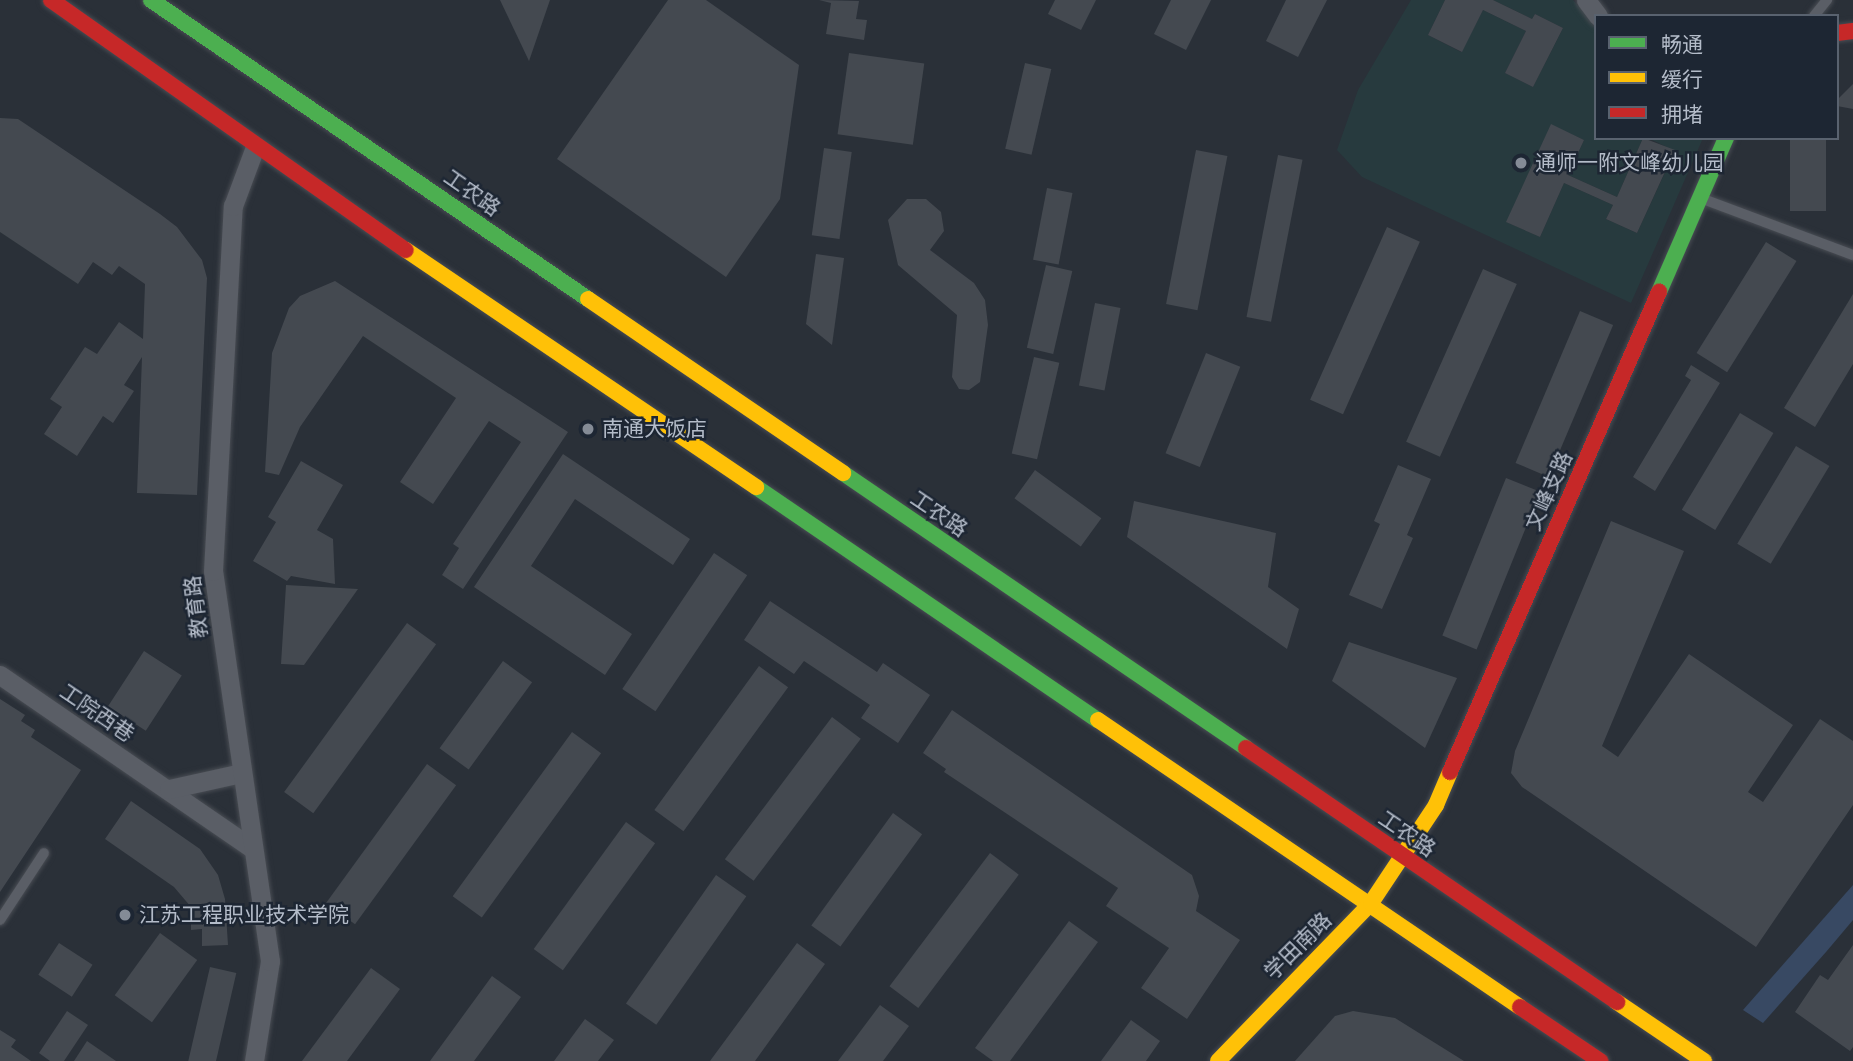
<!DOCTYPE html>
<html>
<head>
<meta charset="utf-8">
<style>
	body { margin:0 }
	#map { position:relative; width:1853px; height:1061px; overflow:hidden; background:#2a3038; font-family:Signika,"Noto Sans SC",sans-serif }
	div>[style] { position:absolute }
	.green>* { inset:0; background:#273a3e }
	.water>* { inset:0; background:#384963 }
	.building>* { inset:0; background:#444950; transform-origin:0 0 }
	.roads { filter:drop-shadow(0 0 2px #484c53) drop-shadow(0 0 2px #484c53) }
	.lane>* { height:10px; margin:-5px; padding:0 5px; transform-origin:5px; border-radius:5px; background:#5a5e66 }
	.street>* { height:19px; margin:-9.5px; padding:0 9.5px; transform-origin:9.5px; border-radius:9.5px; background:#5a5e66 }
	.fast>* { height:16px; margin:-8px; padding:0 8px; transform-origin:8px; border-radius:8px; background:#4caf50 }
	.slow>* { height:16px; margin:-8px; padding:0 8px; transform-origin:8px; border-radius:8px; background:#ffc107 }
	.jam>* { height:16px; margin:-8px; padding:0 8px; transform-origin:8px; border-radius:8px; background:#c62828 }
	.dots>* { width:19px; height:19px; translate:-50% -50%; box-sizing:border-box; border:4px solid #1d2633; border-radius:50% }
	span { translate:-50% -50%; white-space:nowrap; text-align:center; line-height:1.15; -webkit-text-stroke:5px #1d2633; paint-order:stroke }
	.poi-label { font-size:21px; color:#b4bcc9 }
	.left { translate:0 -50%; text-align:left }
	.street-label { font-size:21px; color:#b4bcc9 }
	.legend { position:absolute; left:1594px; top:14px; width:245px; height:126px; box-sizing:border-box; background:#1d2633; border:2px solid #59626f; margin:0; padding:9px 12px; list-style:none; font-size:21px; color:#b4bcc9 }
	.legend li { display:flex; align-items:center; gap:14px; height:35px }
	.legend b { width:35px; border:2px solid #59626f }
</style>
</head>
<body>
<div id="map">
	<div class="green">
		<i style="clip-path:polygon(1411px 0,1445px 0,1428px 35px,1461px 52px,1483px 10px,1526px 31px,1505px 73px,1533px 87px,1563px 28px,1535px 14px,1532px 19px,1493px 0,1573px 0,1596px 26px,1596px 138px,1643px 138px,1617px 197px,1568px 175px,1584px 140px,1551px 125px,1507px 222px,1540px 237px,1564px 183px,1613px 205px,1606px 219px,1637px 233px,1675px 151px,1648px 138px,1703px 138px,1631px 303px,1362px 177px,1337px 150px,1358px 90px)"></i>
	</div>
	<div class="water">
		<i style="clip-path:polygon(1853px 885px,1853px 920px,1826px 952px,1763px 1023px,1743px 1010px)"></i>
	</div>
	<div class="building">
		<i style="clip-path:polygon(500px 0,550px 0,529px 61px)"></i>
		<i style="clip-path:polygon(668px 0,706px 0,799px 65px,780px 199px,726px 277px,557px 159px)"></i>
		<i style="clip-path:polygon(819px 0,859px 1px,856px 19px,867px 20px,864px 40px,826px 34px,831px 3px)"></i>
		<i style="clip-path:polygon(1055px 0,1096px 0,1081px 30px,1048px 14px)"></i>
		<i style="clip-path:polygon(1171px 0,1211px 0,1186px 50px,1154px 34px)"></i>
		<i style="clip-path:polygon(1286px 0,1327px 0,1298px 57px,1266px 41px)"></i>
		<i style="clip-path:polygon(1445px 0,1493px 0,1532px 19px,1535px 14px,1563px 28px,1533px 87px,1505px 73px,1526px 31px,1483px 10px,1462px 52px,1428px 35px)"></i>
		<i style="left:849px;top:53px;width:76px;height:82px;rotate:8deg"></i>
		<i style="left:1025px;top:63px;width:27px;height:88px;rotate:13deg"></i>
		<i style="clip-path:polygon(1853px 84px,1853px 109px,1837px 106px,1837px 100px)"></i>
		<i style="clip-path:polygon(0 118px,18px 119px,160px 214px,177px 227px,202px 260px,207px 278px,197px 495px,137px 493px,142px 357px,124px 385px,134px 391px,113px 423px,103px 416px,77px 456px,44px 434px,62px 407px,50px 399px,85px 347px,97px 354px,119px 322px,143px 339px,145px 284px,119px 266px,112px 275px,93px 262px,78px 284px,0 232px)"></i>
		<i style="clip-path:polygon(1551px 124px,1584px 140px,1568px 175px,1617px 197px,1643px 138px,1675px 150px,1637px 233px,1606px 219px,1613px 205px,1564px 183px,1540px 237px,1506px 222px)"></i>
		<i style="left:1790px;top:138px;width:36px;height:73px"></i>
		<i style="left:824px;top:148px;width:28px;height:88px;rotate:8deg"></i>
		<i style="left:1196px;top:150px;width:32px;height:157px;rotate:11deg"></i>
		<i style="left:1278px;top:155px;width:25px;height:165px;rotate:11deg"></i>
		<i style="left:1047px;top:188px;width:26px;height:73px;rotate:11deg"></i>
		<i style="clip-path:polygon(907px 199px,926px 199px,941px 212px,944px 231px,930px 250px,974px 283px,985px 300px,988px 325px,980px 382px,969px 390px,959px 389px,952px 377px,957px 315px,898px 265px,888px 220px)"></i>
		<i style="left:1387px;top:227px;width:36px;height:189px;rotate:24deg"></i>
		<i style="left:1766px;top:242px;width:36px;height:131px;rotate:32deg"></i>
		<i style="clip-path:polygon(816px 254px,844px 258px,832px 345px,806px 324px)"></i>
		<i style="left:1046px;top:265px;width:27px;height:85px;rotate:13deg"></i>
		<i style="left:1483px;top:269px;width:37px;height:189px;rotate:24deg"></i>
		<i style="clip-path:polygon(335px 281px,568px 432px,463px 589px,442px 575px,459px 548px,453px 544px,521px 442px,489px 421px,433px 504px,400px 482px,456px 398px,363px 336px,300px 427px,279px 475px,265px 472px,272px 353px,289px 308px,300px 296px)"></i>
		<i style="clip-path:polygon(1853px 294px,1853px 364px,1815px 427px,1784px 408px)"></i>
		<i style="left:1095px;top:303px;width:26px;height:84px;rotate:11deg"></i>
		<i style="left:1580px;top:311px;width:36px;height:165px;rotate:23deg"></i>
		<i style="left:1206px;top:353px;width:37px;height:108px;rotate:22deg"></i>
		<i style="left:1034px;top:357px;width:26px;height:99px;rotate:13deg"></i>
		<i style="clip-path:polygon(1691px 365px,1720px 383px,1655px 491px,1633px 477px,1691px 380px,1685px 376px)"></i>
		<i style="left:1740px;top:413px;width:39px;height:113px;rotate:31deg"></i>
		<i style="left:1796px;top:446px;width:39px;height:114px;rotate:31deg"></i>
		<i style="clip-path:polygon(563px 454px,690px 539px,673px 565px,575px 499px,531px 566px,632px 634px,605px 675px,474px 587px)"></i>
		<i style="clip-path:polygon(301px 461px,343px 485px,317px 530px,333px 539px,335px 584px,291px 576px,287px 581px,253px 561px,276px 522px,268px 517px)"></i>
		<i style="clip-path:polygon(1398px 465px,1431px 479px,1407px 535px,1413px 538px,1382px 609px,1349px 595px,1380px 524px,1374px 521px)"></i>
		<i style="left:1035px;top:470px;width:82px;height:35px;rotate:36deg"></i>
		<i style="left:1506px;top:478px;width:37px;height:170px;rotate:22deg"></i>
		<i style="clip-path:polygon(1134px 501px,1276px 533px,1268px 587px,1299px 609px,1287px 649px,1127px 537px)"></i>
		<i style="clip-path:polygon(1611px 521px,1684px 551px,1602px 746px,1618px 757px,1689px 654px,1793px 725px,1748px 792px,1763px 802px,1820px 719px,1853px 741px,1853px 805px,1756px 947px,1522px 787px,1511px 773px,1515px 751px)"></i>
		<i style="left:714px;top:553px;width:40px;height:164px;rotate:34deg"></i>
		<i style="clip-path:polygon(286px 585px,358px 589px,304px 665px,281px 664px)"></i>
		<i style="clip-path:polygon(770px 601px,877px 672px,883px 663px,930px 695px,898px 743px,861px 718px,870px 705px,804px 661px,794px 674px,744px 640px)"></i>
		<i style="left:407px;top:623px;width:36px;height:209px;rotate:36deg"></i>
		<i style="clip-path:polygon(1349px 642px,1457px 678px,1425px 748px,1332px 681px)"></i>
		<i style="left:144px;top:651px;width:45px;height:66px;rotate:33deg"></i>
		<i style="left:503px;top:661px;width:36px;height:108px;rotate:36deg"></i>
		<i style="left:759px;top:666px;width:36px;height:178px;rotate:36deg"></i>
		<i style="clip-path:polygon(0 699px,25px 715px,21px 721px,35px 730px,31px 737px,81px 770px,0 892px)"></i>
		<i style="clip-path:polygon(952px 710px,1192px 875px,1199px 896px,1196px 911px,1240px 940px,1187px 1019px,1141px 988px,1169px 948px,1106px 906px,1118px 888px,944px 772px,946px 769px,923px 753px)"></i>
		<i style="left:832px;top:717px;width:36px;height:178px;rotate:37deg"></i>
		<i style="left:572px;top:732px;width:36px;height:203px;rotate:36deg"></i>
		<i style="left:427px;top:764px;width:36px;height:172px;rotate:36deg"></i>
		<i style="clip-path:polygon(131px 801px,200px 849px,218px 875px,225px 899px,228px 945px,202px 946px,202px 929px,191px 930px,191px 907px,174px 887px,105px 839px)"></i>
		<i style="left:893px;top:813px;width:36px;height:139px;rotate:36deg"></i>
		<i style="left:626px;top:822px;width:36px;height:157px;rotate:36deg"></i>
		<i style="left:990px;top:853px;width:36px;height:167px;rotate:37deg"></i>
		<i style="left:716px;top:875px;width:37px;height:157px;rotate:35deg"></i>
		<i style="clip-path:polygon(1069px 921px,1098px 942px,1010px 1061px,993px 1061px,975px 1048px)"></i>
		<i style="left:160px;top:933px;width:46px;height:77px;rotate:36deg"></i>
		<i style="left:59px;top:943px;width:40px;height:38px;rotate:33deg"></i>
		<i style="clip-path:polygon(797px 943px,825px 964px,755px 1061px,710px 1061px)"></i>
		<i style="clip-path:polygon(1853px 945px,1853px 1047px,1850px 1051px,1795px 1012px,1820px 975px,1828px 980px)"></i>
		<i style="left:210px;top:967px;width:27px;height:97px;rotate:13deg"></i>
		<i style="clip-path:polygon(371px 968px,400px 989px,347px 1061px,302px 1061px)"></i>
		<i style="clip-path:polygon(492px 976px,521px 997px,474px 1061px,430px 1061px)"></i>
		<i style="clip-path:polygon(880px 1005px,909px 1026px,883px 1061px,838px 1061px)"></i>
		<i style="clip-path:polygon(67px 1011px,88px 1025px,64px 1061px,50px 1061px,39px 1053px)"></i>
		<i style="clip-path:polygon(1353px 1011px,1395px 1018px,1464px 1061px,1295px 1061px,1335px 1016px)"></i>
		<i style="clip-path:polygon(585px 1019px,614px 1040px,598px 1061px,554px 1061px)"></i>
		<i style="clip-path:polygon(1131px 1020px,1160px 1041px,1146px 1061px,1101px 1061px)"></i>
		<i style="clip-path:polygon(0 1030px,16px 1040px,11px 1047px,31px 1061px,0 1061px)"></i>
		<i style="clip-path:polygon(87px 1041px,116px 1061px,74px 1061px)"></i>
	</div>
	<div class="roads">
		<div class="lane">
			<i style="left:1814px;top:16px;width:21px;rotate:-51deg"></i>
			<i style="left:1703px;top:199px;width:160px;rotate:20.5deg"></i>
			<i style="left:0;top:920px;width:80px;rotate:-56.7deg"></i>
		</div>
		<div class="street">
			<i style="left:1586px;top:0;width:20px;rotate:53deg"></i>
			<i style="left:0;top:675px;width:307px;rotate:34.5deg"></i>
			<i style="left:169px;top:789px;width:74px;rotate:-12.5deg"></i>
			<i style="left:254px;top:1061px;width:101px;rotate:-80.9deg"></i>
			<i style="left:270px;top:961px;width:394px;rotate:-98.3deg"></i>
			<i style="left:213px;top:571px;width:366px;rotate:-86.9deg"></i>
			<i style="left:233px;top:206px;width:63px;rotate:-69.6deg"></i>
		</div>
		<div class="fast">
			<i style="left:151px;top:0;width:529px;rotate:34.38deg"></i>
			<i style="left:1659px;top:292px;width:168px;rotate:-66.5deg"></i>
			<i style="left:843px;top:473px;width:488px;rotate:34.3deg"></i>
			<i style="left:756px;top:487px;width:414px;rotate:34.3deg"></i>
		</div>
		<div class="slow">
			<i style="left:406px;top:250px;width:423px;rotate:34.1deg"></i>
			<i style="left:588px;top:299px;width:309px;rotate:34.3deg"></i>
			<i style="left:1098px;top:720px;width:510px;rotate:34.22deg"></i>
			<i style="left:1617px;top:1002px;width:105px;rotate:34.1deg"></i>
			<i style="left:1218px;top:1061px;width:220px;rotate:-45.9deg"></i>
			<i style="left:1371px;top:903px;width:118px;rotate:-56.4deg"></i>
			<i style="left:1436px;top:805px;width:36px;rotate:-67deg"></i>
		</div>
		<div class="jam">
			<i style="left:51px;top:0;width:434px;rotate:35.2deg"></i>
			<i style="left:1837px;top:33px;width:16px;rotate:-7deg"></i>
			<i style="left:1246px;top:748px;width:450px;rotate:34.4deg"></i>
			<i style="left:1450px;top:772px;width:524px;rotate:-66.47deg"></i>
			<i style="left:1520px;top:1007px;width:97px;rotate:34deg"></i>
		</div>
	</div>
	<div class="dots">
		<i style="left:1521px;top:163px;background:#848b96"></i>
		<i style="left:588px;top:429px;background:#848b96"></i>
		<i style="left:125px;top:915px;background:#848b96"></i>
	</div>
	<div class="poi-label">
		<span class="left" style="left:1535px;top:163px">通师一附文峰幼儿园</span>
		<span class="left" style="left:602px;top:429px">南通大饭店</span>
		<span class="left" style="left:139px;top:915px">江苏工程职业技术学院</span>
	</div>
	<div class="street-label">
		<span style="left:472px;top:193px;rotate:35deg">工农路</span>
		<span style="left:1549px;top:491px;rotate:-66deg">文峰支路</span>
		<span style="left:939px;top:514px;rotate:34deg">工农路</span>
		<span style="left:196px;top:607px;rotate:-97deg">教育路</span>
		<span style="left:97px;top:713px;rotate:34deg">工院西巷</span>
		<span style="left:1407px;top:834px;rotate:34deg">工农路</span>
		<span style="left:1298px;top:946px;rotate:-45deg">学田南路</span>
	</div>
	<ul class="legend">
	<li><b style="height:9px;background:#4caf50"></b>畅通</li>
	<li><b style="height:9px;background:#ffc107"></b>缓行</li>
	<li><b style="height:9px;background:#c62828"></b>拥堵</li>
	</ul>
</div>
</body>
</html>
